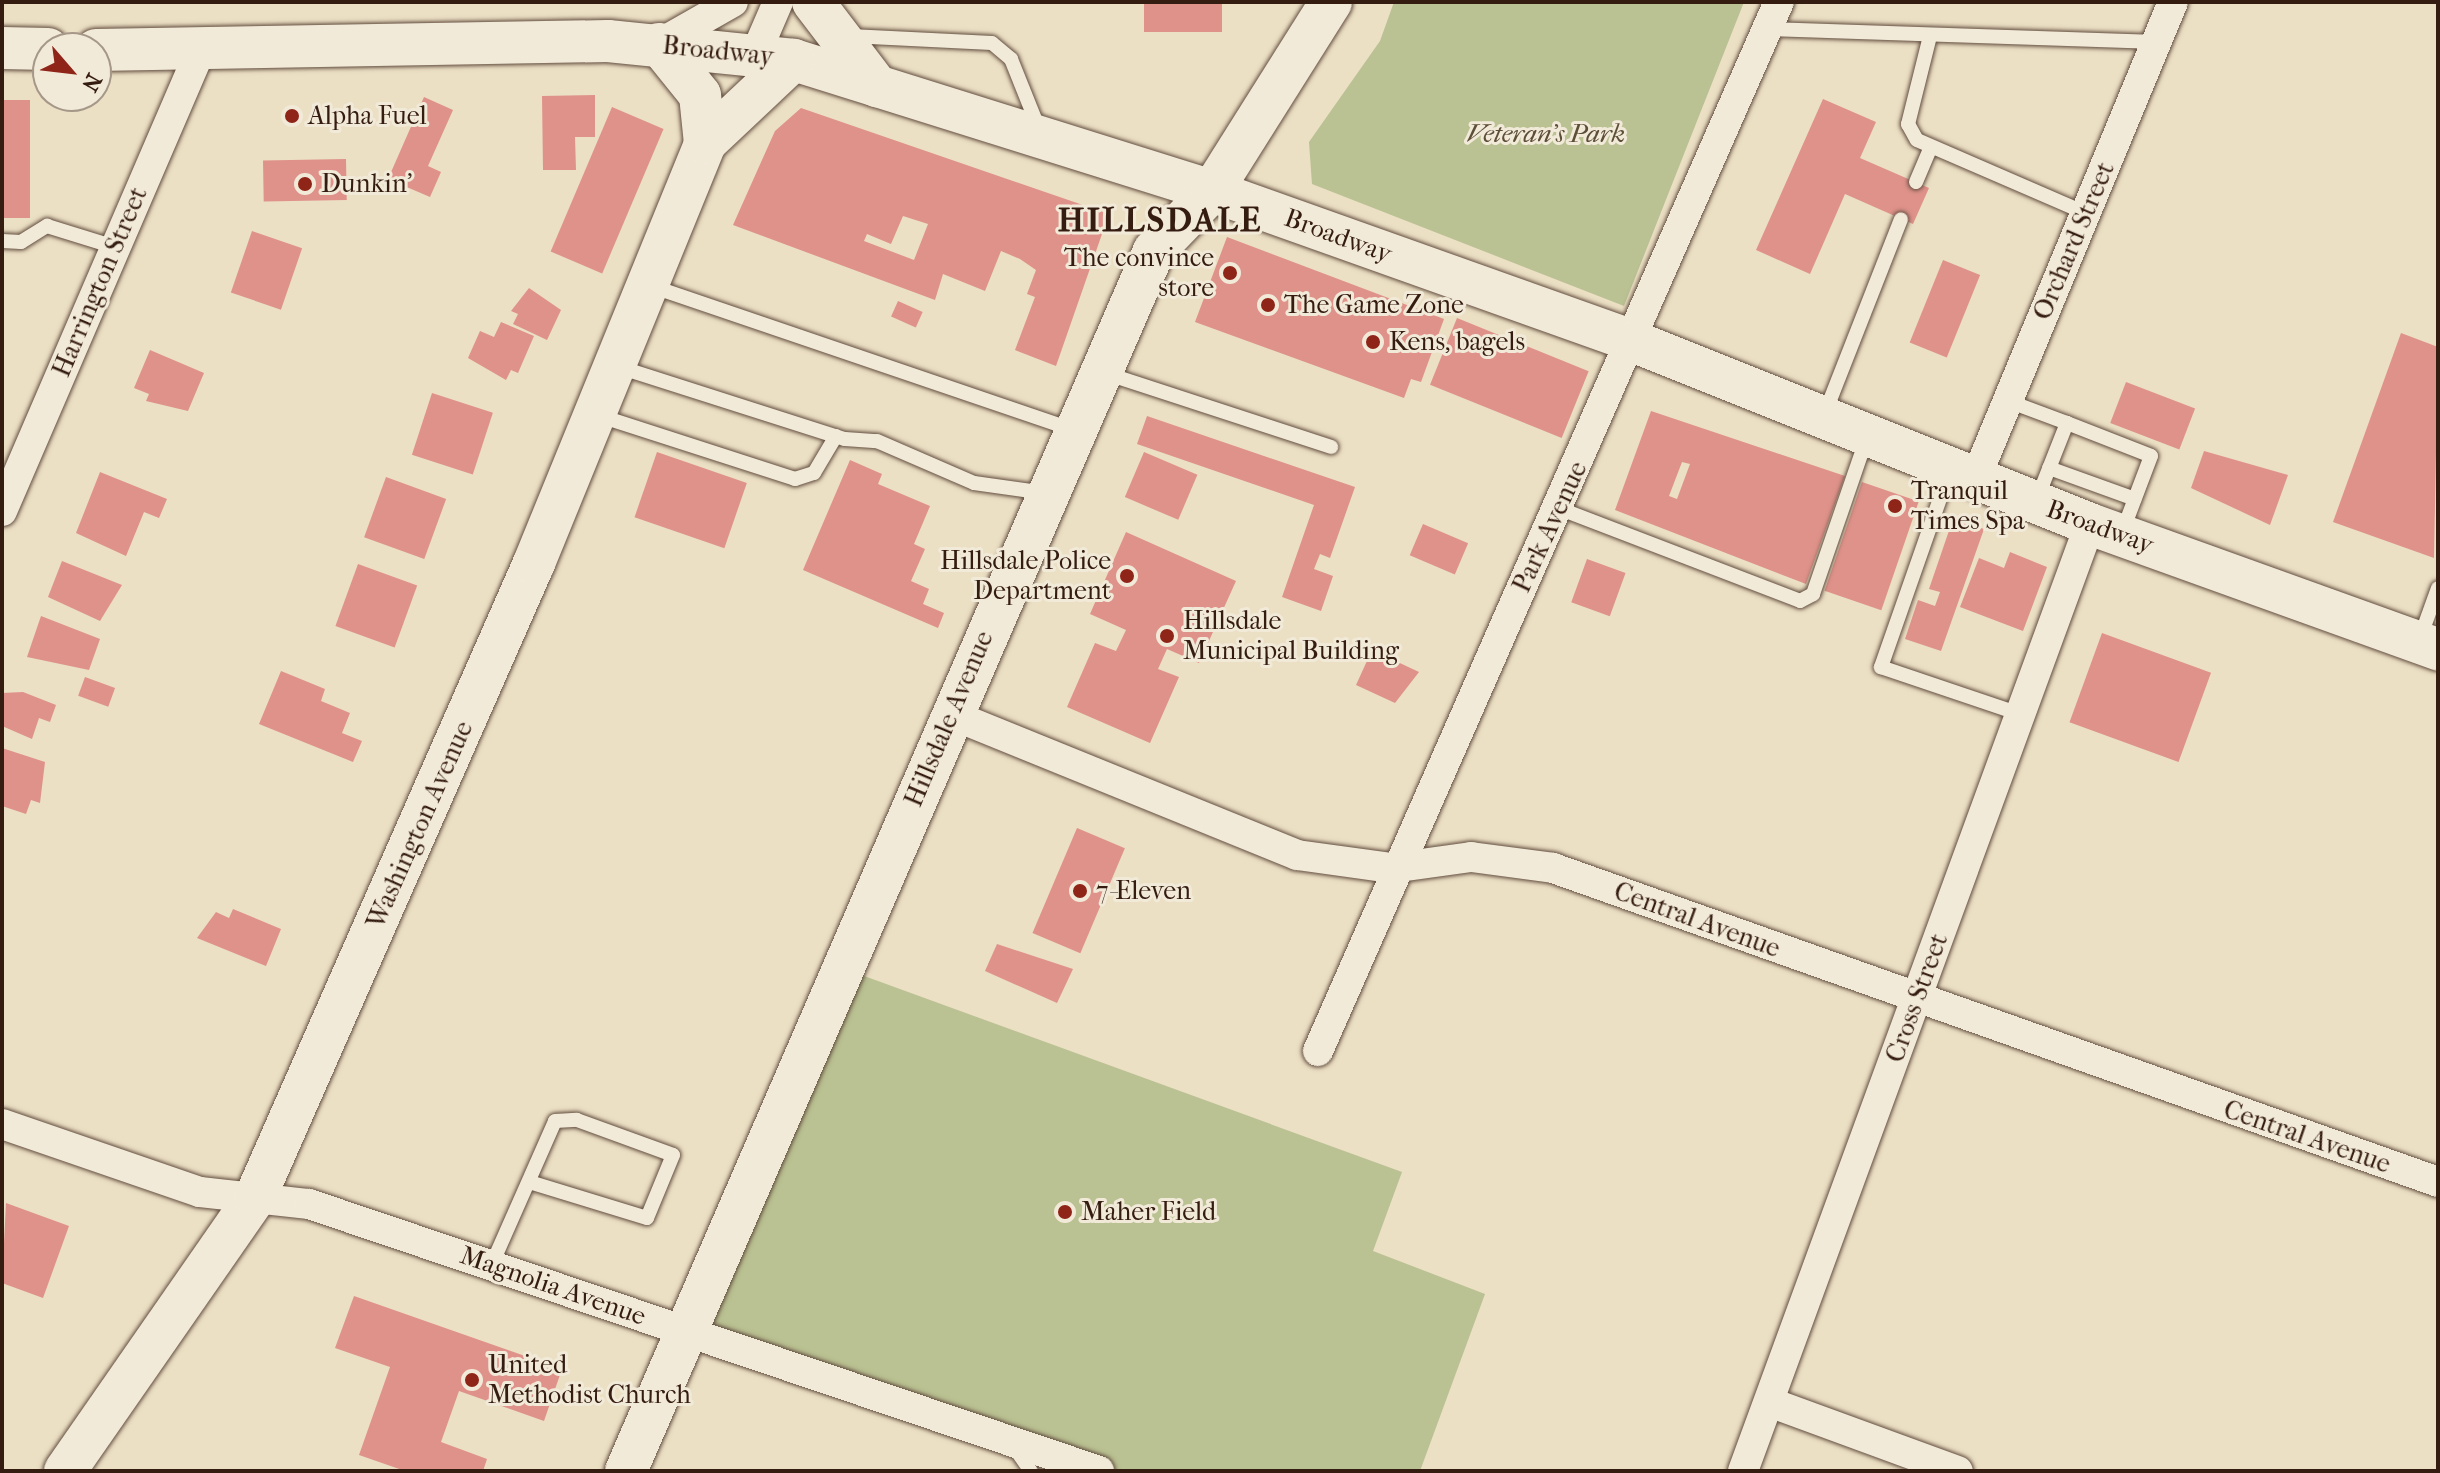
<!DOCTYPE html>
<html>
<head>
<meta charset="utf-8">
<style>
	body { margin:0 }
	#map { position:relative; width:2440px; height:1473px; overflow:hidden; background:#ebdfc4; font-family:"IM FELL French Canon",serif }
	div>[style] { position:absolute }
	.green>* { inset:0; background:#bac192 }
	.building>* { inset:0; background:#df928a; transform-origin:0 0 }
	.roads { filter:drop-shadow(0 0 2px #624d3e) drop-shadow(0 0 2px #624d3e) }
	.lane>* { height:14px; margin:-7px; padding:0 7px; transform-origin:7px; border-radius:7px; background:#f2ead9 }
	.street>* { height:30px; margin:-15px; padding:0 15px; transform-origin:15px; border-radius:15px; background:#f2ead9 }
	.secondary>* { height:42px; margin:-21px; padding:0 21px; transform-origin:21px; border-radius:21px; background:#f2ead9 }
	.dots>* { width:22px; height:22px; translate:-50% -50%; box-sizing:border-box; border:4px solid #f2ead9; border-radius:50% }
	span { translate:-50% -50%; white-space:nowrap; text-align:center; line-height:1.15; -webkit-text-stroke:6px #f2ead9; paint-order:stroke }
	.street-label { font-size:26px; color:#351c11 }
	.poi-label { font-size:26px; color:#351c11 }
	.left { translate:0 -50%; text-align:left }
	.right { translate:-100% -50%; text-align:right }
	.park-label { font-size:26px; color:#5d4e38; font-style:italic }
	.district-label { font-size:34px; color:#351c11; font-weight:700; letter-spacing:2px }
	.frame { position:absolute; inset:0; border:4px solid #351c11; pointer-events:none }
	.north { position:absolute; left:32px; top:32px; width:80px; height:80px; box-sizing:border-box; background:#f2ead9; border:2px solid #a69889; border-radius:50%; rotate:118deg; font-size:22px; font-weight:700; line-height:32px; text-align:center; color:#351c11 }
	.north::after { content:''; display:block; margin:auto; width:28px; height:36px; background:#8f2418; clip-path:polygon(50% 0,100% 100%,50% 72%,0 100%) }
</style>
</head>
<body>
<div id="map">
	<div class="green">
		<i style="clip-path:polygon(1394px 2px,1744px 2px,1624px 306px,1312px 184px,1309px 142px,1380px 41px)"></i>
		<i style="clip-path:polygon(845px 969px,1402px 1172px,1373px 1251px,1485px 1294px,1420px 1471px,1098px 1471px,691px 1333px)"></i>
	</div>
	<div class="building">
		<i style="left:1144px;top:2px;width:78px;height:30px"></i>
		<i style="clip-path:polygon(595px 95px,595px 137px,575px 137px,576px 170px,543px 170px,542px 96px)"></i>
		<i style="clip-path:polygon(424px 97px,453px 110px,428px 166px,441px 172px,430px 197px,388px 179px)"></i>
		<i style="clip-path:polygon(1823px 99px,1876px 122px,1860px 158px,1929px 188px,1913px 224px,1845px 194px,1810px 274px,1756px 250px)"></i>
		<i style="left:30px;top:100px;width:118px;height:28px;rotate:90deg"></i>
		<i style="left:612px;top:107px;width:56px;height:157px;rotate:23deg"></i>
		<i style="clip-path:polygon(evenodd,801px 108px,1109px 214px,1056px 366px,1015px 350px,1035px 297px,1027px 294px,1036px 270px,1020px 259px,1001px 251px,985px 291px,943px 274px,935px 300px,733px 225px,775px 131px,801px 108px,903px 216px,928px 224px,914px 260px,864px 241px,867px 234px,891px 244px,903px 216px)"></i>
		<i style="left:346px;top:159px;width:41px;height:83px;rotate:89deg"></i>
		<i style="left:252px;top:231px;width:53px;height:65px;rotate:19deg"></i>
		<i style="clip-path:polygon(1227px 237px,1444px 319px,1421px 382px,1411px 379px,1404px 398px,1195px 322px)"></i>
		<i style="left:1943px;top:260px;width:40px;height:89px;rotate:22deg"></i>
		<i style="clip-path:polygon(529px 288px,561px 310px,547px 340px,513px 324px,518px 314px,511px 311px)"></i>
		<i style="left:898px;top:301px;width:27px;height:17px;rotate:24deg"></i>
		<i style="left:1457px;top:318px;width:142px;height:72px;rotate:22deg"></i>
		<i style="clip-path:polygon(501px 322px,534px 336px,518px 373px,511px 370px,506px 380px,468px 358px,480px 331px,494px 337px)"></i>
		<i style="clip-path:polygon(2401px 333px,2438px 347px,2434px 558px,2333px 522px)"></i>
		<i style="clip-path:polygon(150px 350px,204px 373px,188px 411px,146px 401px,149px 394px,134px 388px)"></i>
		<i style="left:2126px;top:382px;width:74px;height:44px;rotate:21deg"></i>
		<i style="left:432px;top:393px;width:64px;height:65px;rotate:18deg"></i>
		<i style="clip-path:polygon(evenodd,1651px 411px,1845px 476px,1806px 584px,1615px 510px,1651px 411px,1682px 462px,1690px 464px,1677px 499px,1669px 496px,1682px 462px)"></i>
		<i style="clip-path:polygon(1147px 416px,1355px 487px,1330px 558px,1320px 554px,1314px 569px,1333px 576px,1321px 611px,1282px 597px,1314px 505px,1137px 444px)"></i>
		<i style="clip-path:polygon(2204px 451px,2288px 475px,2270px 525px,2191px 488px)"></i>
		<i style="left:657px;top:452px;width:95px;height:69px;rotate:19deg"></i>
		<i style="left:1144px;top:452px;width:58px;height:49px;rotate:23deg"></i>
		<i style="clip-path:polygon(850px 460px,882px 474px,878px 484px,930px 506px,914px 544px,925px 549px,911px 581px,929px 589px,923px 604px,944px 613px,938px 628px,803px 570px)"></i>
		<i style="clip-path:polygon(100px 472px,167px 499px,159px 518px,144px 512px,126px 556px,76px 533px)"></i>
		<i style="left:386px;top:477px;width:64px;height:64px;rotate:20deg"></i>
		<i style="left:1862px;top:482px;width:60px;height:115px;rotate:19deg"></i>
		<i style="clip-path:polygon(1953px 519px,1984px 529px,1941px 651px,1905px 639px,1918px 600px,1935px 606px,1940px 592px,1929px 589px)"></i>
		<i style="left:1423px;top:524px;width:49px;height:34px;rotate:23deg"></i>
		<i style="clip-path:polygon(1126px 532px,1236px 581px,1199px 663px,1167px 649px,1158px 669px,1179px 677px,1150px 743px,1067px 707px,1095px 643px,1116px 651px,1126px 630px,1090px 614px)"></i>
		<i style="clip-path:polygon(2010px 552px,2047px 567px,2023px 631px,1960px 607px,1979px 558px,2004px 568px)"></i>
		<i style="left:1587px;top:559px;width:41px;height:46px;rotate:20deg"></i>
		<i style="clip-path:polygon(62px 561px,122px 585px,100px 621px,48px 597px)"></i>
		<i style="left:358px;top:564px;width:63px;height:66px;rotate:20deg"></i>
		<i style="clip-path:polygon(41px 616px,100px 639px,89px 670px,27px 657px)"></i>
		<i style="left:2102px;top:633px;width:116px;height:95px;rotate:20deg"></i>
		<i style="clip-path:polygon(1372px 650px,1419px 672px,1395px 703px,1356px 685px)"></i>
		<i style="clip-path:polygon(281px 671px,325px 689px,321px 701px,350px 713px,342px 733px,362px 741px,353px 762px,259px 724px)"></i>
		<i style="left:85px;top:677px;width:32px;height:20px;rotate:20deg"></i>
		<i style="clip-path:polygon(23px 692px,56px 705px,50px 722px,39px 718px,32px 739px,2px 726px,2px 693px)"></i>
		<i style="clip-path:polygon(2px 748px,45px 762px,40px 803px,31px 800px,26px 814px,2px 806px)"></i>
		<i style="left:1077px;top:828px;width:52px;height:114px;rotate:23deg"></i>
		<i style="clip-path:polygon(233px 909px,281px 929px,266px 966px,197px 938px,216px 912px,229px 918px)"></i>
		<i style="clip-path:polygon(997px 944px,1073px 969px,1057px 1003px,985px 971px)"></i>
		<i style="clip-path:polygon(6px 1203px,69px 1226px,43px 1298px,2px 1283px)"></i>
		<i style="clip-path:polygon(354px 1296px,562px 1369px,544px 1421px,459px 1391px,441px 1442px,487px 1459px,483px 1471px,405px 1471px,359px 1455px,390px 1367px,335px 1348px)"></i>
	</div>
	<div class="roads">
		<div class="lane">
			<i style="left:1768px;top:29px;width:390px;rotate:1.9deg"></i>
			<i style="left:850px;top:36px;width:142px;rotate:2.8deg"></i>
			<i style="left:992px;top:43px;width:25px;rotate:40deg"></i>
			<i style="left:1011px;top:59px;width:75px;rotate:68.2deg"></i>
			<i style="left:1930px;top:36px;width:91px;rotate:104deg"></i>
			<i style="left:1908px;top:124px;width:18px;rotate:61deg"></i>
			<i style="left:1917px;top:140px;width:184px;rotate:23.4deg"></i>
			<i style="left:1916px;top:182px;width:38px;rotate:-67deg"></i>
			<i style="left:2px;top:241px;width:19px;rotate:3deg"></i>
			<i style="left:21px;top:242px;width:31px;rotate:-32deg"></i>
			<i style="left:47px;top:226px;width:71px;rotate:17.2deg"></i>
			<i style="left:651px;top:286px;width:447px;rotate:18.8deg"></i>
			<i style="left:619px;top:367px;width:237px;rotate:17.7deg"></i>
			<i style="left:845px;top:439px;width:32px;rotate:4deg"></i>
			<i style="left:877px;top:441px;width:106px;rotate:23.4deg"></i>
			<i style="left:974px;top:483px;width:72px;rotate:8deg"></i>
			<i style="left:1105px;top:373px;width:238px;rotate:18.1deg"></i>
			<i style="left:2008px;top:401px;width:63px;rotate:20.4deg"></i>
			<i style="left:1825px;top:413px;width:208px;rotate:-68.6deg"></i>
			<i style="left:597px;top:415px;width:208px;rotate:17.9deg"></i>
			<i style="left:795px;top:479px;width:20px;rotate:-18deg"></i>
			<i style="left:814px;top:473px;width:43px;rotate:-59.3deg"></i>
			<i style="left:2049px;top:468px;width:91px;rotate:19.8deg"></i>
			<i style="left:1950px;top:470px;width:209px;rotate:109.3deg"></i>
			<i style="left:1881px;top:667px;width:147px;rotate:18.7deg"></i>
			<i style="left:2037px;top:499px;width:82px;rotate:-68.5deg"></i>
			<i style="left:2067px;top:423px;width:90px;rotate:21.4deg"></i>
			<i style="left:2151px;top:456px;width:79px;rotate:110.7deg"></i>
			<i style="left:1558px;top:508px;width:259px;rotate:21deg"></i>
			<i style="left:1800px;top:601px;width:15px;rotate:-28deg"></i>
			<i style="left:1813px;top:594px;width:166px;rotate:-71deg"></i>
			<i style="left:2420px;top:638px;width:53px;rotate:-70.2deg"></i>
			<i style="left:492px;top:1264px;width:156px;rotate:-66.2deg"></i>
			<i style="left:555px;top:1121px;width:22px;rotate:-3deg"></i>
			<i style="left:577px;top:1120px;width:102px;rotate:20deg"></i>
			<i style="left:673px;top:1155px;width:68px;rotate:112.4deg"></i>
			<i style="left:647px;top:1218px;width:123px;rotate:-163deg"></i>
			<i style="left:1014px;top:1447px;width:29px;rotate:55deg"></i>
		</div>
		<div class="street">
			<i style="left:659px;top:44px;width:85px;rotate:-29.6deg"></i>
			<i style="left:756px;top:53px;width:56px;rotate:-66.7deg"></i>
			<i style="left:1975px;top:480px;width:517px;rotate:-67.5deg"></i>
			<i style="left:2px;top:511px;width:499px;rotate:-66.7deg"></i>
			<i style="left:950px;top:714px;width:375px;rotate:22.1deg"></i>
			<i style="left:1297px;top:855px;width:96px;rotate:7.8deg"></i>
			<i style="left:1392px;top:868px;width:80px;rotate:-7.9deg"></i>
			<i style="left:1471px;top:857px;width:83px;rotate:7.6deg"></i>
			<i style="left:1553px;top:868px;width:939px;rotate:19.53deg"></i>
			<i style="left:1318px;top:1051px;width:1146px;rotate:-66.28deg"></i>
			<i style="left:2px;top:1124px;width:209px;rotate:19deg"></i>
			<i style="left:200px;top:1192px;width:110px;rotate:6.3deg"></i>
			<i style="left:309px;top:1204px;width:834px;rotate:18.67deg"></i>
			<i style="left:1769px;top:1402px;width:201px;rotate:20.1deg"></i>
			<i style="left:1743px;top:1471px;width:1009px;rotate:-69.88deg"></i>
		</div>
		<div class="secondary">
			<i style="left:813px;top:2px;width:106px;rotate:52.7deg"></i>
			<i style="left:659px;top:44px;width:65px;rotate:51.2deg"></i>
			<i style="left:700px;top:95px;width:48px;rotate:84.1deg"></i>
			<i style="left:2px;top:48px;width:46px;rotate:1.2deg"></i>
			<i style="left:96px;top:50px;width:512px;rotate:-1.01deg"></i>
			<i style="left:608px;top:41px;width:187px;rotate:5.8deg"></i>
			<i style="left:794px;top:60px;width:438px;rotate:17.4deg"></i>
			<i style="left:1212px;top:191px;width:449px;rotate:19.6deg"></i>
			<i style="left:1635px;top:342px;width:490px;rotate:21.8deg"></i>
			<i style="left:2090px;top:524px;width:370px;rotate:19.8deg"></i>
			<i style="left:65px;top:1471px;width:333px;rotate:-55.2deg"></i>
			<i style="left:255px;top:1198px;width:694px;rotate:-66.28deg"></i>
			<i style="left:534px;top:563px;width:453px;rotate:-67.8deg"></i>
			<i style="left:705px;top:143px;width:121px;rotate:-43.3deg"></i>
			<i style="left:626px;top:1471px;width:1329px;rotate:-66.6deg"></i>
			<i style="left:1154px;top:251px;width:83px;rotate:-46deg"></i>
			<i style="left:1212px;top:191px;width:223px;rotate:-57.8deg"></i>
		</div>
	</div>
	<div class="dots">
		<i style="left:292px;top:116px;background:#8f2418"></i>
		<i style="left:305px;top:184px;background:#8f2418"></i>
		<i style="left:1230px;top:273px;background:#8f2418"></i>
		<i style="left:1268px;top:305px;background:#8f2418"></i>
		<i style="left:1373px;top:342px;background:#8f2418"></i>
		<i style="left:1895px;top:506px;background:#8f2418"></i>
		<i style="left:1127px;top:576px;background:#8f2418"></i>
		<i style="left:1167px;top:636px;background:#8f2418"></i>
		<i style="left:1080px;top:891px;background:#8f2418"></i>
		<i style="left:1065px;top:1212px;background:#8f2418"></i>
		<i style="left:472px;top:1380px;background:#8f2418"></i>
	</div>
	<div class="street-label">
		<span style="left:718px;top:51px;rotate:6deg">Broadway</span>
		<span style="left:1338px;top:236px;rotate:20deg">Broadway</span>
		<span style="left:2074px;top:241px;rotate:-67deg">Orchard Street</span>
		<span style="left:100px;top:282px;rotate:-67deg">Harrington Street</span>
		<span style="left:1550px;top:527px;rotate:-65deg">Park Avenue</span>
		<span style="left:2100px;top:527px;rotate:20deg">Broadway</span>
		<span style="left:949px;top:719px;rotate:-67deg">Hillsdale Avenue</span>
		<span style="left:420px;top:825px;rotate:-66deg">Washington Avenue</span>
		<span style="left:1697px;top:920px;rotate:20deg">Central Avenue</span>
		<span style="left:1917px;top:998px;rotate:-70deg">Cross Street</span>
		<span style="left:2307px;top:1137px;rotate:19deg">Central Avenue</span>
		<span style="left:553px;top:1286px;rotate:19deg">Magnolia Avenue</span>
	</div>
	<div class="poi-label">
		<span class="left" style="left:308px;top:116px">Alpha Fuel</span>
		<span class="left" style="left:321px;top:184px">Dunkin'</span>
		<span class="right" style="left:1214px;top:273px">The convince<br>store</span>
		<span class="left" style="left:1284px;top:305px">The Game Zone</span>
		<span class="left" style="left:1389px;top:342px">Kens, bagels</span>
		<span class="left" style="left:1911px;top:506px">Tranquil<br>Times Spa</span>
		<span class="right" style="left:1111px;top:576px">Hillsdale Police<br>Department</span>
		<span class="left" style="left:1183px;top:636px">Hillsdale<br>Municipal Building</span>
		<span class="left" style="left:1096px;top:891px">7-Eleven</span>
		<span class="left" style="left:1081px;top:1212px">Maher Field</span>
		<span class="left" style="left:488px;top:1380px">United<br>Methodist Church</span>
	</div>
	<div class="park-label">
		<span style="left:1546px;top:134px">Veteran's Park</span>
	</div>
	<div class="district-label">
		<span style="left:1160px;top:221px">HILLSDALE</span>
	</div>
	<div class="frame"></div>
	<div class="north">N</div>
</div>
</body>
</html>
